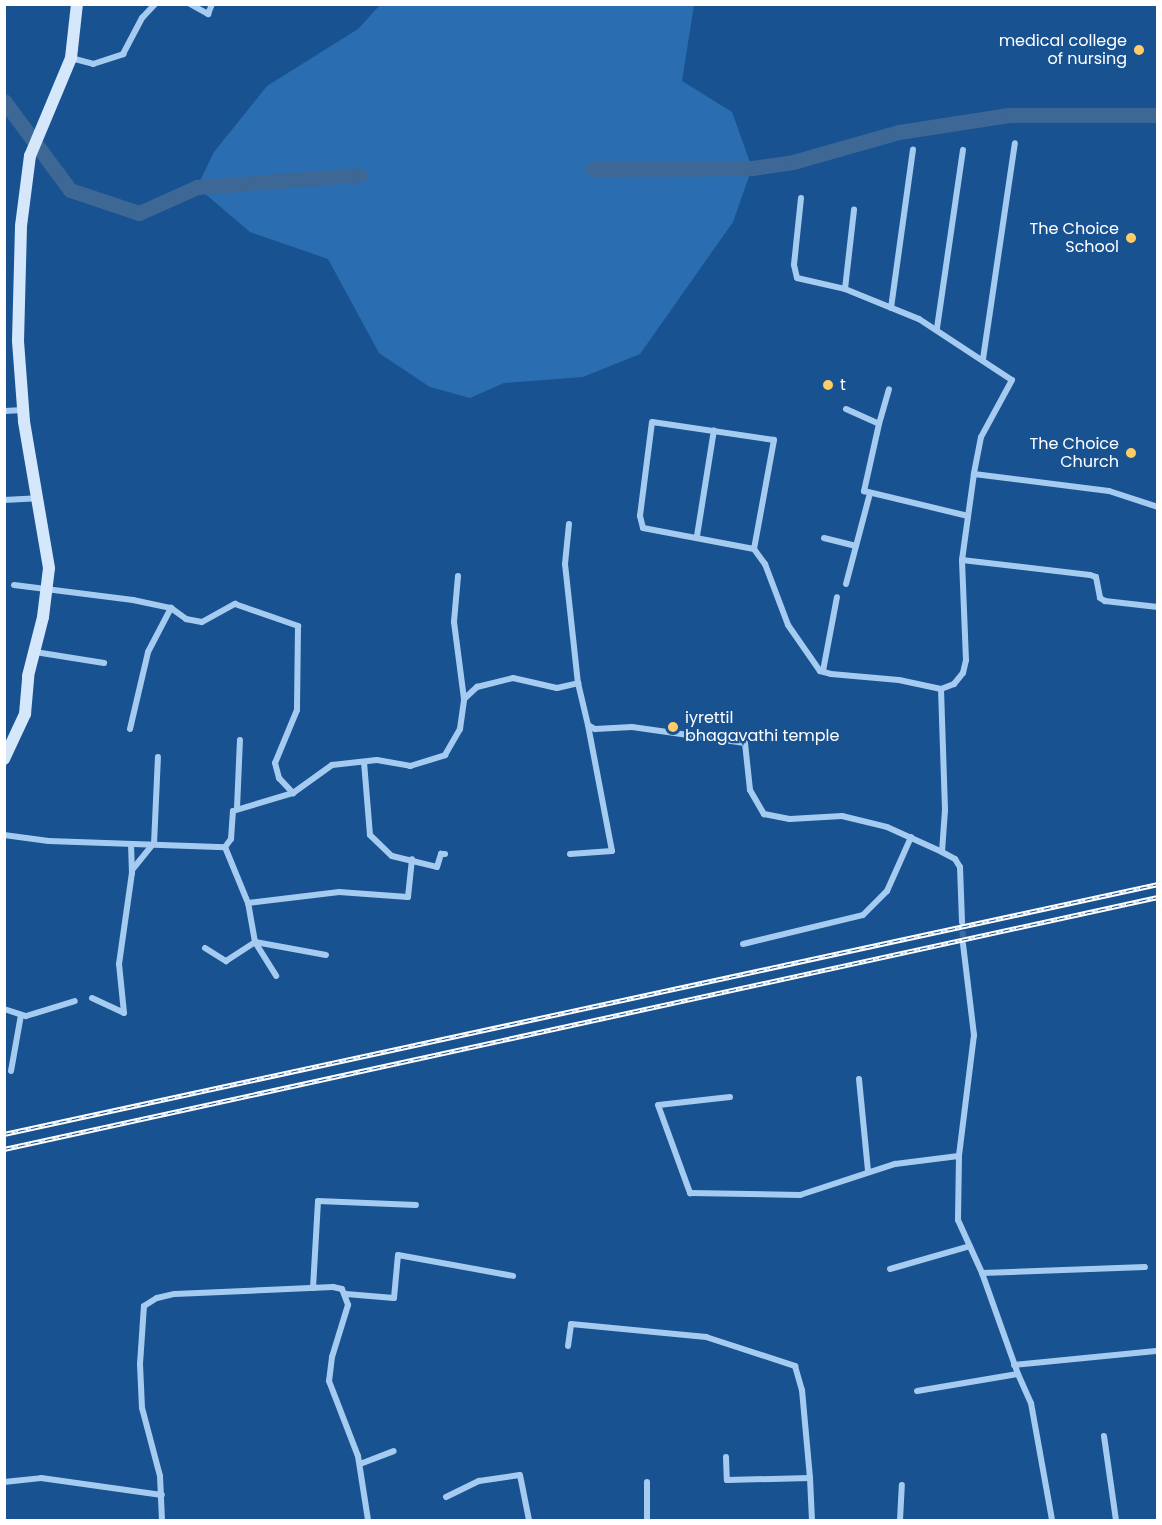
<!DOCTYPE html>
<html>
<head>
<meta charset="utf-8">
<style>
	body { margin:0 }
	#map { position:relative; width:1162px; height:1525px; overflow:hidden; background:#185291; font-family:Poppins,sans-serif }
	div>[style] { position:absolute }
	.green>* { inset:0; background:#2a6db0 }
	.river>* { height:15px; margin:-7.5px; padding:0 7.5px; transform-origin:7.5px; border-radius:7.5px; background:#3d6795 }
	.street-tunnel>* { height:6px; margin-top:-3px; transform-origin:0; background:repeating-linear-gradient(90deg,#3b6ca2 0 6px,transparent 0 9px) }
	.street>* { height:6px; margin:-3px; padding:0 3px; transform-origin:3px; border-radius:3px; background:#a6cbf0 }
	.secondary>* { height:12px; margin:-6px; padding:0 6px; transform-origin:6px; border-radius:6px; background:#d4e7fb }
	.rail>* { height:4.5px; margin-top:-2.25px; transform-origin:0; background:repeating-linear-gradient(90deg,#185291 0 7px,#fff 0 14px); box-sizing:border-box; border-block:2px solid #fff }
	.dots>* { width:16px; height:16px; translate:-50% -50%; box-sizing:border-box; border:3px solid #185291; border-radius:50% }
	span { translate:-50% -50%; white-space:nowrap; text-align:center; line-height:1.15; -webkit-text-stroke:4.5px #185291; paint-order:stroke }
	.poi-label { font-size:16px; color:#fff }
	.right { translate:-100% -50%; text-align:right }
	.left { translate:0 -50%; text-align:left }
	.frame { position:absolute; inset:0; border:6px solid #fff; pointer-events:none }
</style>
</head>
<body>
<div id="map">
	<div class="green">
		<i style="clip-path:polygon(381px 4px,694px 5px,682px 81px,732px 112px,752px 168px,733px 222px,640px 354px,583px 377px,504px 383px,470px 398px,430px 387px,379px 353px,328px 259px,250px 232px,197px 187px,214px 152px,267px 86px,358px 29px)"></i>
	</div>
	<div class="river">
		<i style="left:4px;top:101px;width:111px;rotate:53.4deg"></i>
		<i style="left:70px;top:190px;width:73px;rotate:18.4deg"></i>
		<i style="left:139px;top:213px;width:64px;rotate:-24.1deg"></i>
		<i style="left:197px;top:187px;width:163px;rotate:-4.2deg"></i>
		<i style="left:593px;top:169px;width:159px;rotate:-0.4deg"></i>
		<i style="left:752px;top:168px;width:41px;rotate:-8.3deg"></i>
		<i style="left:793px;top:162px;width:110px;rotate:-15.8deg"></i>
		<i style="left:899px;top:132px;width:111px;rotate:-8.8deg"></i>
		<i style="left:1009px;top:115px;width:149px"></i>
	</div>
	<div class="street-tunnel">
		<i style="left:962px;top:922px;width:22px;rotate:87deg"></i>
	</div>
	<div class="street">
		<i style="left:190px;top:4px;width:21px;rotate:29deg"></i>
		<i style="left:208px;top:14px;width:11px;rotate:-68deg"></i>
		<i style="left:71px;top:58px;width:23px;rotate:15deg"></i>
		<i style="left:93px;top:64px;width:32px;rotate:-18deg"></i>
		<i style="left:123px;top:54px;width:41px;rotate:-62.2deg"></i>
		<i style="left:142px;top:18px;width:19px;rotate:-47deg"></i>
		<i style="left:801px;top:198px;width:67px;rotate:96deg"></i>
		<i style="left:794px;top:265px;width:13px;rotate:77deg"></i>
		<i style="left:797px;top:278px;width:49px;rotate:12.9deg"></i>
		<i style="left:845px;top:289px;width:80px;rotate:22.1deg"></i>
		<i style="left:919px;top:319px;width:111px;rotate:33.3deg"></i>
		<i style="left:1012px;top:380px;width:65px;rotate:118.5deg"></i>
		<i style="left:981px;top:437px;width:38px;rotate:101deg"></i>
		<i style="left:845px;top:289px;width:80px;rotate:-83.5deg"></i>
		<i style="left:891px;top:308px;width:160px;rotate:-82.1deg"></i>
		<i style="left:937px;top:328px;width:180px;rotate:-81.7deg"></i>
		<i style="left:983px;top:359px;width:218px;rotate:-81.6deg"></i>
		<i style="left:846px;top:409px;width:36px;rotate:24deg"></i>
		<i style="left:879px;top:424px;width:69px;rotate:102.6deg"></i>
		<i style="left:864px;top:491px;width:107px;rotate:13.5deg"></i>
		<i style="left:4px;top:411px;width:20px;rotate:-3deg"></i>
		<i style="left:879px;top:424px;width:36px;rotate:-74deg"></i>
		<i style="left:4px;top:500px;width:33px;rotate:-3deg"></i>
		<i style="left:569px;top:524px;width:40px;rotate:95.7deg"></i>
		<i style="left:565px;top:564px;width:120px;rotate:83.8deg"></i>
		<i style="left:697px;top:536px;width:107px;rotate:-80.9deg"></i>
		<i style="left:824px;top:538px;width:33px;rotate:14deg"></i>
		<i style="left:754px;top:549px;width:111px;rotate:-79.6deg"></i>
		<i style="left:774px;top:440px;width:123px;rotate:-171.6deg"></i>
		<i style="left:652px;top:422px;width:95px;rotate:97.3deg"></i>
		<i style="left:640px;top:516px;width:12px;rotate:76deg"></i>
		<i style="left:643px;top:528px;width:113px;rotate:10.7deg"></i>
		<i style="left:754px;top:549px;width:19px;rotate:54deg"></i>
		<i style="left:765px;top:564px;width:65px;rotate:69.3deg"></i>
		<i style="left:788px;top:625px;width:56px;rotate:55.2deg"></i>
		<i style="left:820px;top:671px;width:11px;rotate:15deg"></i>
		<i style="left:831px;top:674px;width:68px;rotate:5deg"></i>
		<i style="left:899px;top:680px;width:43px;rotate:12.1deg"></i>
		<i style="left:941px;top:689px;width:14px;rotate:-21deg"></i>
		<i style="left:954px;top:684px;width:14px;rotate:-51deg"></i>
		<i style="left:963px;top:673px;width:13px;rotate:-77deg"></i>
		<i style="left:966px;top:660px;width:100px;rotate:-92.3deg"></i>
		<i style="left:962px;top:560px;width:87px;rotate:-82.1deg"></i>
		<i style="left:974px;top:474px;width:136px;rotate:7.2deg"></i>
		<i style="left:1109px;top:491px;width:52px;rotate:18.1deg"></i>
		<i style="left:962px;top:560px;width:129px;rotate:6.7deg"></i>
		<i style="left:1090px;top:575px;width:6px;rotate:18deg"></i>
		<i style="left:1096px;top:577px;width:21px;rotate:79deg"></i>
		<i style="left:1100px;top:598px;width:6px;rotate:31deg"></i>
		<i style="left:1105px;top:601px;width:53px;rotate:6.5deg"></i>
		<i style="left:458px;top:576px;width:46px;rotate:95deg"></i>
		<i style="left:454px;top:622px;width:78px;rotate:82.6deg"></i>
		<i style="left:846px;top:584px;width:94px;rotate:-75.2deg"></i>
		<i style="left:14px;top:585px;width:120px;rotate:7.2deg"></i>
		<i style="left:133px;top:600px;width:39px;rotate:12deg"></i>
		<i style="left:171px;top:608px;width:19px;rotate:36deg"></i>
		<i style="left:186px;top:619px;width:16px;rotate:11deg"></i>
		<i style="left:202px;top:622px;width:38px;rotate:-29deg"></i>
		<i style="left:235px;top:604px;width:67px;rotate:19.2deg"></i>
		<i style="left:298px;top:626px;width:84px;rotate:90.7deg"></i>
		<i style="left:297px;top:710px;width:57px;rotate:112.5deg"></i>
		<i style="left:275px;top:763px;width:16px;rotate:75deg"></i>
		<i style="left:279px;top:778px;width:21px;rotate:47deg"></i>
		<i style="left:293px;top:793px;width:48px;rotate:-35.7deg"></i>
		<i style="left:332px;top:765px;width:45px;rotate:-6.3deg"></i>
		<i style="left:377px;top:760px;width:34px;rotate:10deg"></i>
		<i style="left:410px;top:766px;width:37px;rotate:-17deg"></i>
		<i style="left:445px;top:755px;width:30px;rotate:-60deg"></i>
		<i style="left:460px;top:729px;width:30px;rotate:-82deg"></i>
		<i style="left:464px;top:699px;width:18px;rotate:-43deg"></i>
		<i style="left:477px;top:687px;width:37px;rotate:-14deg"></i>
		<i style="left:513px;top:678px;width:45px;rotate:12.8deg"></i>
		<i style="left:557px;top:688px;width:22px;rotate:-13deg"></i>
		<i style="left:578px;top:683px;width:43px;rotate:76.6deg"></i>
		<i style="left:588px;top:725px;width:8px;rotate:30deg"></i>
		<i style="left:595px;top:729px;width:37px;rotate:-3deg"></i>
		<i style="left:632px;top:727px;width:114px;rotate:8.1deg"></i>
		<i style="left:745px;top:743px;width:47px;rotate:83.9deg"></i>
		<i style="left:750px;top:790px;width:28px;rotate:60deg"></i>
		<i style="left:764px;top:814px;width:26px;rotate:11deg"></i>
		<i style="left:790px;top:819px;width:52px;rotate:-3.3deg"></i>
		<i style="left:842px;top:816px;width:46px;rotate:13.7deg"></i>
		<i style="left:887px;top:827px;width:60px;rotate:24.4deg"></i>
		<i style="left:35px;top:652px;width:70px;rotate:9.1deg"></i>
		<i style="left:823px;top:671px;width:75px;rotate:-79.3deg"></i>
		<i style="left:941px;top:689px;width:121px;rotate:88.1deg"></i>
		<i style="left:945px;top:810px;width:42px;rotate:94.1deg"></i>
		<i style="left:942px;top:852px;width:15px;rotate:28deg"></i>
		<i style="left:955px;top:859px;width:9px;rotate:58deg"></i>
		<i style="left:960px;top:867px;width:55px;rotate:87.9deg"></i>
		<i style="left:130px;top:729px;width:79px;rotate:-76.8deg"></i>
		<i style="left:148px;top:652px;width:50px;rotate:-62.4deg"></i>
		<i style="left:364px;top:762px;width:73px;rotate:85.3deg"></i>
		<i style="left:370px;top:835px;width:30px;rotate:44deg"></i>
		<i style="left:392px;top:856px;width:46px;rotate:13.7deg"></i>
		<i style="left:437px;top:867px;width:14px;rotate:-73deg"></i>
		<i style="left:441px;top:854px;width:4px"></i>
		<i style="left:237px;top:808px;width:68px;rotate:-87.5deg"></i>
		<i style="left:4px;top:835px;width:45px;rotate:7.6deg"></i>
		<i style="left:49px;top:841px;width:176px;rotate:2deg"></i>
		<i style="left:225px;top:847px;width:10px;rotate:-53deg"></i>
		<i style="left:231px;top:839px;width:28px;rotate:-86deg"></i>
		<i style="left:233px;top:811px;width:63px;rotate:-16.7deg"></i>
		<i style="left:154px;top:844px;width:87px;rotate:-87.4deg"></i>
		<i style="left:225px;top:847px;width:61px;rotate:67.7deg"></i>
		<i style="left:570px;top:854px;width:42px;rotate:-4.1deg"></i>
		<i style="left:612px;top:851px;width:128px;rotate:-100.8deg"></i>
		<i style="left:132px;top:870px;width:32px;rotate:-51deg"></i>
		<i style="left:743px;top:944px;width:123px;rotate:-13.6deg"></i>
		<i style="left:863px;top:915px;width:34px;rotate:-45deg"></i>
		<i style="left:887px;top:891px;width:59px;rotate:-66deg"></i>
		<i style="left:963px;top:944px;width:92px;rotate:83.1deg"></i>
		<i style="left:974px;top:1035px;width:122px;rotate:97.1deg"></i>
		<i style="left:959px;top:1156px;width:64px;rotate:90.9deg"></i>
		<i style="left:958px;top:1220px;width:58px;rotate:65.6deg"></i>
		<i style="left:982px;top:1273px;width:107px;rotate:70.4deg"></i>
		<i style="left:205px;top:948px;width:25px;rotate:32deg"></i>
		<i style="left:226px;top:961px;width:35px;rotate:-33deg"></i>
		<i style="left:255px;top:942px;width:40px;rotate:58deg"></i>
		<i style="left:326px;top:955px;width:72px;rotate:-169.6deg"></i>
		<i style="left:255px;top:942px;width:40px;rotate:-100deg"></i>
		<i style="left:248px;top:903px;width:92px;rotate:-6.9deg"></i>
		<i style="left:339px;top:892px;width:69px;rotate:4.1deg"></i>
		<i style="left:408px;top:897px;width:38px;rotate:-84deg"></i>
		<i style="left:92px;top:998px;width:35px;rotate:25deg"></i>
		<i style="left:124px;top:1013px;width:49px;rotate:-95.8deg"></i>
		<i style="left:119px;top:964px;width:92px;rotate:-81.9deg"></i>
		<i style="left:132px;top:873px;width:29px;rotate:-92deg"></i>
		<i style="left:4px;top:1009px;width:23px;rotate:18deg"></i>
		<i style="left:26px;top:1016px;width:51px;rotate:-17deg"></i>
		<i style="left:11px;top:1071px;width:57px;rotate:-79.9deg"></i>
		<i style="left:859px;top:1079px;width:92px;rotate:84.4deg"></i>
		<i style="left:730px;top:1097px;width:72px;rotate:173.7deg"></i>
		<i style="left:658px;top:1105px;width:94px;rotate:70deg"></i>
		<i style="left:690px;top:1193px;width:110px;rotate:1deg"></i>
		<i style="left:800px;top:1195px;width:100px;rotate:-18.1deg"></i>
		<i style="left:895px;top:1164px;width:64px;rotate:-7.1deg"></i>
		<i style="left:890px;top:1269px;width:83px;rotate:-16deg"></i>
		<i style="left:982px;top:1273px;width:163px;rotate:-2.1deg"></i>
		<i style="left:313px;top:1288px;width:87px;rotate:-86.7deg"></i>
		<i style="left:318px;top:1201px;width:98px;rotate:2.3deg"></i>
		<i style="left:346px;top:1294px;width:48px;rotate:4.8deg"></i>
		<i style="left:394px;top:1298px;width:43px;rotate:-84.7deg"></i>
		<i style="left:398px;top:1255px;width:117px;rotate:10.3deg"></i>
		<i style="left:568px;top:1346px;width:22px;rotate:-82deg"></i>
		<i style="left:571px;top:1324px;width:136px;rotate:5.5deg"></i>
		<i style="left:706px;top:1337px;width:94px;rotate:18deg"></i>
		<i style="left:795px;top:1366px;width:25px;rotate:74deg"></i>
		<i style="left:802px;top:1390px;width:88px;rotate:84.8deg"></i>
		<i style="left:1014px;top:1365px;width:145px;rotate:-5.6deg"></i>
		<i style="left:917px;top:1391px;width:102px;rotate:-9.6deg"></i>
		<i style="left:1018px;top:1374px;width:32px;rotate:66deg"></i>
		<i style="left:1031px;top:1403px;width:119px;rotate:79.8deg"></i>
		<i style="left:1104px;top:1436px;width:85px;rotate:81.9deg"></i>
		<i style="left:726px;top:1457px;width:23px;rotate:88deg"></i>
		<i style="left:727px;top:1480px;width:83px;rotate:-1.4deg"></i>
		<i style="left:810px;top:1478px;width:42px;rotate:87.3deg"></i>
		<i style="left:360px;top:1464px;width:36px;rotate:-21deg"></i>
		<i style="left:4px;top:1482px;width:37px;rotate:-6deg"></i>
		<i style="left:41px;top:1478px;width:122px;rotate:8deg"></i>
		<i style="left:647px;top:1482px;width:38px;rotate:90deg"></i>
		<i style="left:446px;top:1497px;width:37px;rotate:-26deg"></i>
		<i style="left:479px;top:1481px;width:41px;rotate:-8.3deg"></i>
		<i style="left:520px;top:1475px;width:46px;rotate:78.7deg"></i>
		<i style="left:162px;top:1520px;width:44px;rotate:-92.6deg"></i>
		<i style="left:160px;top:1476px;width:70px;rotate:-104.8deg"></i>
		<i style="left:142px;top:1408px;width:44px;rotate:-92.6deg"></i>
		<i style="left:140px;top:1364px;width:58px;rotate:-86.1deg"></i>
		<i style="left:144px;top:1306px;width:15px;rotate:-32deg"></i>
		<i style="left:157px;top:1298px;width:18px;rotate:-13deg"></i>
		<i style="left:175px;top:1294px;width:158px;rotate:-2.5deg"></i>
		<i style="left:333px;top:1287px;width:9px;rotate:13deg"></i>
		<i style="left:342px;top:1289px;width:17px;rotate:69deg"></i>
		<i style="left:348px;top:1305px;width:54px;rotate:107.1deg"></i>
		<i style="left:332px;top:1357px;width:24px;rotate:97deg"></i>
		<i style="left:329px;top:1381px;width:80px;rotate:68.9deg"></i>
		<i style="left:358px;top:1456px;width:65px;rotate:81.1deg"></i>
		<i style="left:900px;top:1520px;width:35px;rotate:-87deg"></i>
	</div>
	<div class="secondary">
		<i style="left:4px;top:759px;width:50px;rotate:-65deg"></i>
		<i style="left:25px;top:714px;width:38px;rotate:-85deg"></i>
		<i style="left:28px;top:676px;width:61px;rotate:-75.7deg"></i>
		<i style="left:43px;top:617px;width:49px;rotate:-83deg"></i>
		<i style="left:49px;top:568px;width:149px;rotate:-99.7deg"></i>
		<i style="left:24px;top:421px;width:80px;rotate:-94.3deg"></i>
		<i style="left:18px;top:341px;width:115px;rotate:-88.5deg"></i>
		<i style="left:21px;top:226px;width:71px;rotate:-82.7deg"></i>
		<i style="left:30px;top:156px;width:106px;rotate:-67.3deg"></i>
		<i style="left:71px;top:58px;width:54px;rotate:-83.7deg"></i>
	</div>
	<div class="rail">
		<i style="left:4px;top:1134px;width:1181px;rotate:-12.22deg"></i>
		<i style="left:4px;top:1149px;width:1181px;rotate:-12.32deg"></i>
	</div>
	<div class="dots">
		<i style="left:1139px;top:50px;background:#ffcc65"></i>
		<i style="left:1131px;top:238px;background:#ffcc65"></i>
		<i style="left:828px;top:385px;background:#ffcc65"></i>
		<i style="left:1131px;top:453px;background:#ffcc65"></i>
		<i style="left:673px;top:727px;background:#ffcc65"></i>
	</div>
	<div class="poi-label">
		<span class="right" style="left:1127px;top:50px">medical college<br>of nursing</span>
		<span class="right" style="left:1119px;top:238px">The Choice<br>School</span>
		<span class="left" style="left:840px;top:385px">t</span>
		<span class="right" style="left:1119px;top:453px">The Choice<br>Church</span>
		<span class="left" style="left:685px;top:727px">iyrettil<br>bhagavathi temple</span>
	</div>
	<div class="frame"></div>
</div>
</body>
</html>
